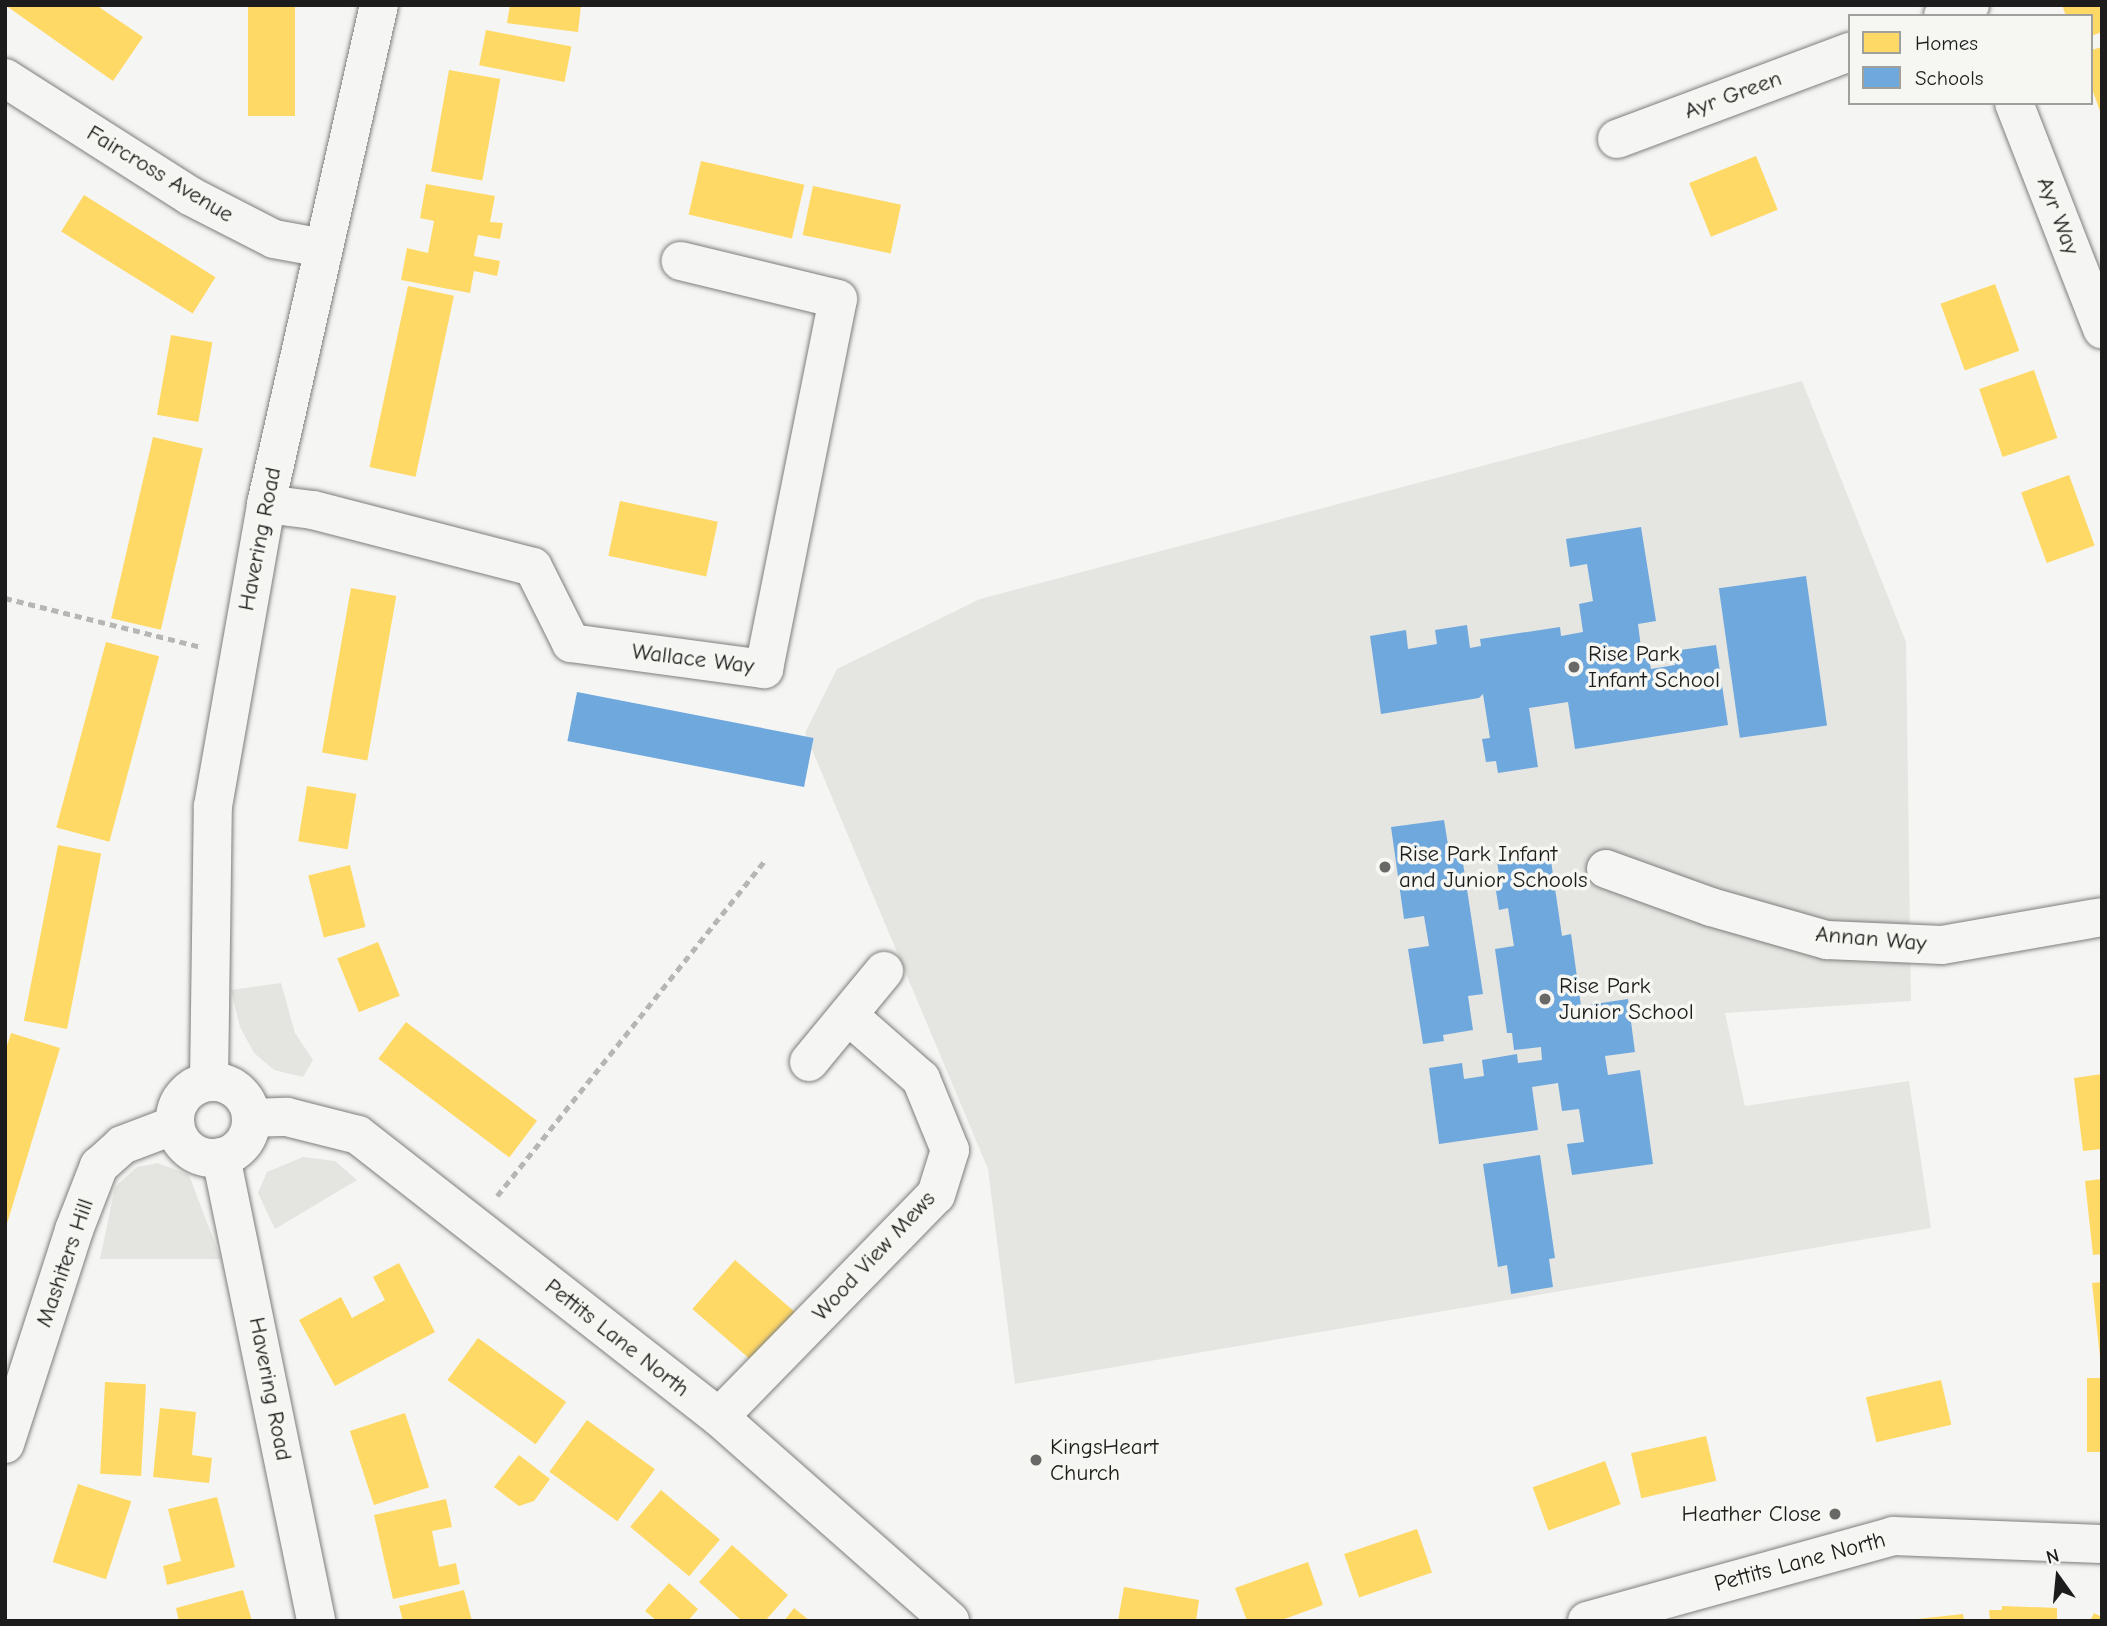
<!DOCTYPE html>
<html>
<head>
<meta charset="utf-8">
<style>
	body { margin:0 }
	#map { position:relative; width:2107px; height:1626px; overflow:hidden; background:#f5f5f3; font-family:"Comic Neue",sans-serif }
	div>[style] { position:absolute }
	.built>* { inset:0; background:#e5e5e2 }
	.green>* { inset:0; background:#e4e4e1 }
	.homes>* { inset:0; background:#ffd966; transform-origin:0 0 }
	.schools>* { inset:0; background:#6fa8dc; transform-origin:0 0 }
	.path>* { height:4.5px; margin-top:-2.25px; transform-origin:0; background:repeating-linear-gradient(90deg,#b6b6b5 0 7px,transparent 0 12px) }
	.roads { filter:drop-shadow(0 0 2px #7e7e7d) drop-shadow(0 0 2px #7e7e7d) }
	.minor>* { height:38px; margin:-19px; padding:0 19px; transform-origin:19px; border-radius:19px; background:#f5f5f3 }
	.major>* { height:38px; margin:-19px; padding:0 19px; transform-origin:19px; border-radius:19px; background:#f5f5f3 }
	.major>.ring { margin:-19px; padding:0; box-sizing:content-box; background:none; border:38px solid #f5f5f3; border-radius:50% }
	.dots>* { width:19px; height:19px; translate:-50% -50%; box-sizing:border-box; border:4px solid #f6f6f2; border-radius:50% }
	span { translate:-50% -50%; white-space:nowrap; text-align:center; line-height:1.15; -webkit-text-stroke:7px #f6f6f2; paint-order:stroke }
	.street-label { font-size:23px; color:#1c1c1c }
	.poi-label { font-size:23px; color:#1c1c1c }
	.left { translate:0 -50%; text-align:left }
	.right { translate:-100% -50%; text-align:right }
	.frame { position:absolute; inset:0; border:7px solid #1c1c1c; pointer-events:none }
	.legend { position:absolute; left:1848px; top:14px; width:245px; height:91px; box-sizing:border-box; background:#f6f6f2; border:2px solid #9f9f9c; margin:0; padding:9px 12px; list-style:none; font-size:21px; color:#1c1c1c }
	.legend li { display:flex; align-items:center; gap:14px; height:35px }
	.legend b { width:35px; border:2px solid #9f9f9c }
	.north { position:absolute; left:2023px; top:1542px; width:70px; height:70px; -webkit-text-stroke:5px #f6f6f2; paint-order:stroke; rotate:345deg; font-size:19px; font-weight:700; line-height:28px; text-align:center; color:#1c1c1c }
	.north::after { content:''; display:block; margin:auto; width:24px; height:32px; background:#1c1c1c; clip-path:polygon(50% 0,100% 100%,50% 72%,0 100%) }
</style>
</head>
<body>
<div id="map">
	<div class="built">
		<i style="clip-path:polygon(1802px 381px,1906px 642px,1911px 1001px,1725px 1013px,1745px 1106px,1909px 1081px,1931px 1228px,1015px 1384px,988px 1169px,805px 733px,837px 669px,980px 599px)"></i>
	</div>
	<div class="green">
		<i style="clip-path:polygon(281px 983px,295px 1033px,313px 1060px,303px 1077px,274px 1070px,254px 1053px,240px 1027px,231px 990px)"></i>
		<i style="clip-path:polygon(303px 1157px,335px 1161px,357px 1180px,275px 1229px,258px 1193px,267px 1172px)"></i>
		<i style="clip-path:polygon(158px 1163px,189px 1175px,221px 1259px,100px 1259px,115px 1187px,137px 1167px)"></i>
	</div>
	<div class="homes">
		<i style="clip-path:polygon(5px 5px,96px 5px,143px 37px,113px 81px)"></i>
		<i style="left:248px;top:5px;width:47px;height:111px"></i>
		<i style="clip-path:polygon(510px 5px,581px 5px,578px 32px,507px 23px)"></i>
		<i style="clip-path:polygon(2062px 5px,2102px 5px,2102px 32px,2091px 36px,2091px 16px,2066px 16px)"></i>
		<i style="left:486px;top:30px;width:87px;height:36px;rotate:11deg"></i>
		<i style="clip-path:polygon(2102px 47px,2102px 114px,2101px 114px,2091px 86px,2091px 50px)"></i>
		<i style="left:449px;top:70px;width:52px;height:103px;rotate:10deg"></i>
		<i style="left:1756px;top:156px;width:58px;height:72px;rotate:68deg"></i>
		<i style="left:701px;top:161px;width:106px;height:55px;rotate:13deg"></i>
		<i style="clip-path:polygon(426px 184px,495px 196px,490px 222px,503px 223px,500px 239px,478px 235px,474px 256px,500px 261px,497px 276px,474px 271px,470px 293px,401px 280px,407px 248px,428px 253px,434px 221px,420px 218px)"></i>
		<i style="left:813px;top:186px;width:90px;height:50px;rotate:12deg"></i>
		<i style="left:84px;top:195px;width:155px;height:43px;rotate:32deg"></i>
		<i style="left:1995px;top:284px;width:71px;height:58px;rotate:70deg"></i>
		<i style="left:408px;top:286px;width:47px;height:185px;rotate:12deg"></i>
		<i style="left:171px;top:335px;width:42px;height:81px;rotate:10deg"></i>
		<i style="left:2034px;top:370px;width:72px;height:58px;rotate:71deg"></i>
		<i style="left:153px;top:437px;width:51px;height:186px;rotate:13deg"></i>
		<i style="left:2069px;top:475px;width:75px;height:51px;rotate:70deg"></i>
		<i style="left:620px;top:501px;width:100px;height:56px;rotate:12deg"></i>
		<i style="left:351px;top:588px;width:46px;height:167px;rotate:10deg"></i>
		<i style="left:106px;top:642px;width:55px;height:192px;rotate:15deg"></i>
		<i style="left:307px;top:786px;width:50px;height:56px;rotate:9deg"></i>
		<i style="left:58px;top:845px;width:44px;height:179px;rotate:11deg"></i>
		<i style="left:350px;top:865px;width:64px;height:43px;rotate:76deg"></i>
		<i style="left:378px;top:942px;width:58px;height:44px;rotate:68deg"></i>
		<i style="left:406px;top:1022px;width:164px;height:46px;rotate:37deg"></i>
		<i style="clip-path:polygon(11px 1033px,60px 1048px,6px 1227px,5px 1052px)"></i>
		<i style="clip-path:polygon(2102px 1074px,2102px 1149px,2083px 1151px,2074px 1078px)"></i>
		<i style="clip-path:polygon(2102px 1179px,2102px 1254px,2093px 1255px,2085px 1181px)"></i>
		<i style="left:735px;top:1260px;width:84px;height:65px;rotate:41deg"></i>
		<i style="clip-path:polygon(399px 1263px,435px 1332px,335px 1386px,299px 1320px,341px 1297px,352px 1318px,385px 1300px,373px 1277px)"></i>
		<i style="clip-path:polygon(2102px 1282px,2102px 1357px,2100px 1357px,2092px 1283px)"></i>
		<i style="left:478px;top:1338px;width:109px;height:52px;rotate:36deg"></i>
		<i style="left:2087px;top:1378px;width:15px;height:74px"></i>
		<i style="left:1941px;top:1380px;width:46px;height:77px;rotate:77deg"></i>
		<i style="left:105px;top:1382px;width:41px;height:92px;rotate:3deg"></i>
		<i style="clip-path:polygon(160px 1408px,196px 1412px,192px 1455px,212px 1458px,209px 1483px,153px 1477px)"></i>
		<i style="left:405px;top:1413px;width:78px;height:58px;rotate:72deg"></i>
		<i style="left:587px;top:1420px;width:84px;height:64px;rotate:36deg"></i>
		<i style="left:1706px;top:1436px;width:46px;height:77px;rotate:77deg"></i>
		<i style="clip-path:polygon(519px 1455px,550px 1479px,534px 1501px,519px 1506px,494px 1487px)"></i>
		<i style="left:1605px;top:1461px;width:46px;height:77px;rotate:70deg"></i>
		<i style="left:78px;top:1484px;width:56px;height:82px;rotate:18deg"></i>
		<i style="left:661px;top:1490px;width:77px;height:48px;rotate:40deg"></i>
		<i style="clip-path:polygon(217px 1497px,235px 1567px,167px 1585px,163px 1566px,181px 1561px,168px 1509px)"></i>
		<i style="clip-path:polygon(446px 1499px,452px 1527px,432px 1531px,439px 1567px,456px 1563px,460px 1584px,393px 1599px,374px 1515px)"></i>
		<i style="left:1417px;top:1529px;width:46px;height:77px;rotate:71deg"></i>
		<i style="clip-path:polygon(732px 1545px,788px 1595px,765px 1621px,742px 1621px,699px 1582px)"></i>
		<i style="clip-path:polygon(1308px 1562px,1323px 1605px,1279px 1621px,1247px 1621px,1235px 1588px)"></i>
		<i style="clip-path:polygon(669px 1583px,698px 1609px,688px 1621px,657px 1621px,645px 1611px)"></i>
		<i style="clip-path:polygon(1124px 1587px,1199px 1600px,1196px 1621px,1118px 1621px)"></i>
		<i style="clip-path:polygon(243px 1590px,252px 1621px,179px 1621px,176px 1608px)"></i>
		<i style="clip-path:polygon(464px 1590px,472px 1621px,403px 1621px,399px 1606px)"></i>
		<i style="clip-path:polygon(2002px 1606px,2057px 1608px,2057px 1621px,1990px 1621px,1989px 1610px,2002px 1610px)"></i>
		<i style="clip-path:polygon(794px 1608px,810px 1621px,784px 1621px)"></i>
		<i style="clip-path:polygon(2094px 1613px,2102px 1617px,2102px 1621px,2090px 1621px)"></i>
		<i style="clip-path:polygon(1963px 1614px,1964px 1621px,1917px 1621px,1917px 1619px)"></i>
	</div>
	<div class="schools">
		<i style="clip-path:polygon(1641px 527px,1656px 621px,1638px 624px,1642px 656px,1648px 655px,1651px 669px,1675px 665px,1673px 651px,1716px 645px,1728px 725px,1575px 749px,1568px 702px,1529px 708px,1538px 767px,1498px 773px,1496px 761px,1486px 762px,1482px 739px,1490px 738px,1483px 694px,1479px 698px,1381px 714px,1370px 636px,1406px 630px,1408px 649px,1437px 644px,1435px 630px,1467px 625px,1470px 648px,1481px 646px,1480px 639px,1560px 627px,1561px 636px,1583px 632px,1579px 604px,1593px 601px,1587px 564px,1570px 567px,1566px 539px)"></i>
		<i style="left:1806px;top:576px;width:151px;height:88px;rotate:82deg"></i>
		<i style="left:577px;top:692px;width:241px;height:50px;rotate:11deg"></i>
		<i style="clip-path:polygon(1444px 820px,1449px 851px,1461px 850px,1483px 994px,1468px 996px,1473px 1030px,1443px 1035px,1444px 1041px,1423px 1044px,1408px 949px,1429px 946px,1424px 916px,1404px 919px,1391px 827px)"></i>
		<i style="clip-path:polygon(1550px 854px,1562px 936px,1571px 934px,1581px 1006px,1628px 999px,1635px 1052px,1605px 1056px,1608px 1075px,1640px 1070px,1653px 1164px,1572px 1175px,1567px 1144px,1584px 1142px,1579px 1109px,1562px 1111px,1558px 1083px,1532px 1087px,1538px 1130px,1439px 1144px,1429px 1068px,1462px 1063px,1464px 1079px,1484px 1076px,1482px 1060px,1517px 1054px,1518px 1063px,1542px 1060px,1541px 1047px,1514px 1050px,1512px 1033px,1507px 1033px,1495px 949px,1514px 946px,1508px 908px,1499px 910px,1496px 891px,1501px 890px,1497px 861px)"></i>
		<i style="clip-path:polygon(1540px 1155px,1555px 1258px,1549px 1259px,1553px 1287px,1511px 1294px,1507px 1265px,1498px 1267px,1483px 1164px)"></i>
	</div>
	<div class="path">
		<i style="left:5px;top:598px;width:202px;rotate:14deg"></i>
		<i style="left:497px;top:1196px;width:428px;rotate:-51.4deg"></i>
	</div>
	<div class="roads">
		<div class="minor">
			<i style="left:1943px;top:16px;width:29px;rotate:-22deg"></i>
			<i style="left:5px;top:78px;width:219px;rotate:32.5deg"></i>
			<i style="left:190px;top:196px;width:94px;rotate:27.1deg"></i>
			<i style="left:274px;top:239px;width:50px;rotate:10.4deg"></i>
			<i style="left:2014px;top:103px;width:243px;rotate:68.7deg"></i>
			<i style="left:1617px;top:139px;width:249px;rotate:-20.5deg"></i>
			<i style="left:266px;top:504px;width:47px;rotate:7.3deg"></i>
			<i style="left:313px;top:510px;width:227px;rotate:14.5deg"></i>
			<i style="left:533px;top:567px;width:85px;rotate:63.4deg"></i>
			<i style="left:571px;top:643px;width:195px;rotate:7.7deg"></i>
			<i style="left:764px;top:669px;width:377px;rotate:-78.7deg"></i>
			<i style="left:838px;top:299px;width:162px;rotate:-166.4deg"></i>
			<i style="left:1606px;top:869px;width:112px;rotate:19.9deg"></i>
			<i style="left:1711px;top:907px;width:121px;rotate:15.9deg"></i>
			<i style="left:1827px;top:940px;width:115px;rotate:2.5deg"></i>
			<i style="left:1942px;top:945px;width:162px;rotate:-9.9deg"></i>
			<i style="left:809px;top:1062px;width:118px;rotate:-50.5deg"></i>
			<i style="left:252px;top:1118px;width:35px;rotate:-2deg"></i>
			<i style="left:287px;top:1117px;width:73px;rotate:14.2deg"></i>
			<i style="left:358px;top:1135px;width:458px;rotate:38deg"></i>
			<i style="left:719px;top:1417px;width:308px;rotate:41.4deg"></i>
			<i style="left:719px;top:1417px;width:310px;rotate:-45.7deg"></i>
			<i style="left:936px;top:1195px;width:47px;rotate:-72.7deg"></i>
			<i style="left:950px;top:1150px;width:77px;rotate:-112.2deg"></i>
			<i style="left:921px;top:1079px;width:97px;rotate:-138.8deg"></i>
			<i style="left:5px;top:1444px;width:225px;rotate:-72.1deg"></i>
			<i style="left:74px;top:1230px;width:69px;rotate:-68.7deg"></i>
			<i style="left:99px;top:1166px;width:31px;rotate:-42deg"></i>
			<i style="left:122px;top:1145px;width:57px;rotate:-20.7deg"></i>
			<i style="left:1587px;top:1621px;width:318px;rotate:-15.5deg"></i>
			<i style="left:1893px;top:1536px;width:209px;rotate:2.2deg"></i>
		</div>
		<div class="major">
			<i style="left:209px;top:1082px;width:276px;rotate:-89.2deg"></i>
			<i style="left:213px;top:806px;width:307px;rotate:-80deg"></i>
			<i style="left:266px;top:504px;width:512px;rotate:-77.24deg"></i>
			<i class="ring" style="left:175px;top:1082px;width:38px;height:38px"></i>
			<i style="left:221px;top:1157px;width:474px;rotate:78.4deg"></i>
		</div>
	</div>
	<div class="dots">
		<i style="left:1574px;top:667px;background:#686867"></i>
		<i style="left:1385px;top:867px;background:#686867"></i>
		<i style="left:1545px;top:999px;background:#686867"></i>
		<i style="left:1036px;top:1460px;background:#686867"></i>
		<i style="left:1835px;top:1514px;background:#686867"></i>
	</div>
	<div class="street-label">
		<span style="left:1733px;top:95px;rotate:-20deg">Ayr Green</span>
		<span style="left:160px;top:174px;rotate:31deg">Faircross Avenue</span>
		<span style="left:2058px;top:216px;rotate:69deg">Ayr Way</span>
		<span style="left:260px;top:539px;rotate:-79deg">Havering Road</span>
		<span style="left:693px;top:659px;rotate:7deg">Wallace Way</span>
		<span style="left:1871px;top:939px;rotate:5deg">Annan Way</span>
		<span style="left:874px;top:1256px;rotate:-47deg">Wood View Mews</span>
		<span style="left:65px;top:1263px;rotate:-71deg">Mashiters Hill</span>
		<span style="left:617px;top:1338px;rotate:38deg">Pettits Lane North</span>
		<span style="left:270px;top:1389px;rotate:79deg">Havering Road</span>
		<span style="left:1800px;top:1562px;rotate:-15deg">Pettits Lane North</span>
	</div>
	<div class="poi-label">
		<span class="left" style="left:1588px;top:667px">Rise Park<br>Infant School</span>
		<span class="left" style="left:1399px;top:867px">Rise Park Infant<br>and Junior Schools</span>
		<span class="left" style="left:1559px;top:999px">Rise Park<br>Junior School</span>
		<span class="left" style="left:1050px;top:1460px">KingsHeart<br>Church</span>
		<span class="right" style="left:1821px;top:1514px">Heather Close</span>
	</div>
	<div class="frame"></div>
	<ul class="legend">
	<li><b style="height:19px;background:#ffd966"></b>Homes</li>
	<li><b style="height:19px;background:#6fa8dc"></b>Schools</li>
	</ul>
	<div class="north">N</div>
</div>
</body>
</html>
